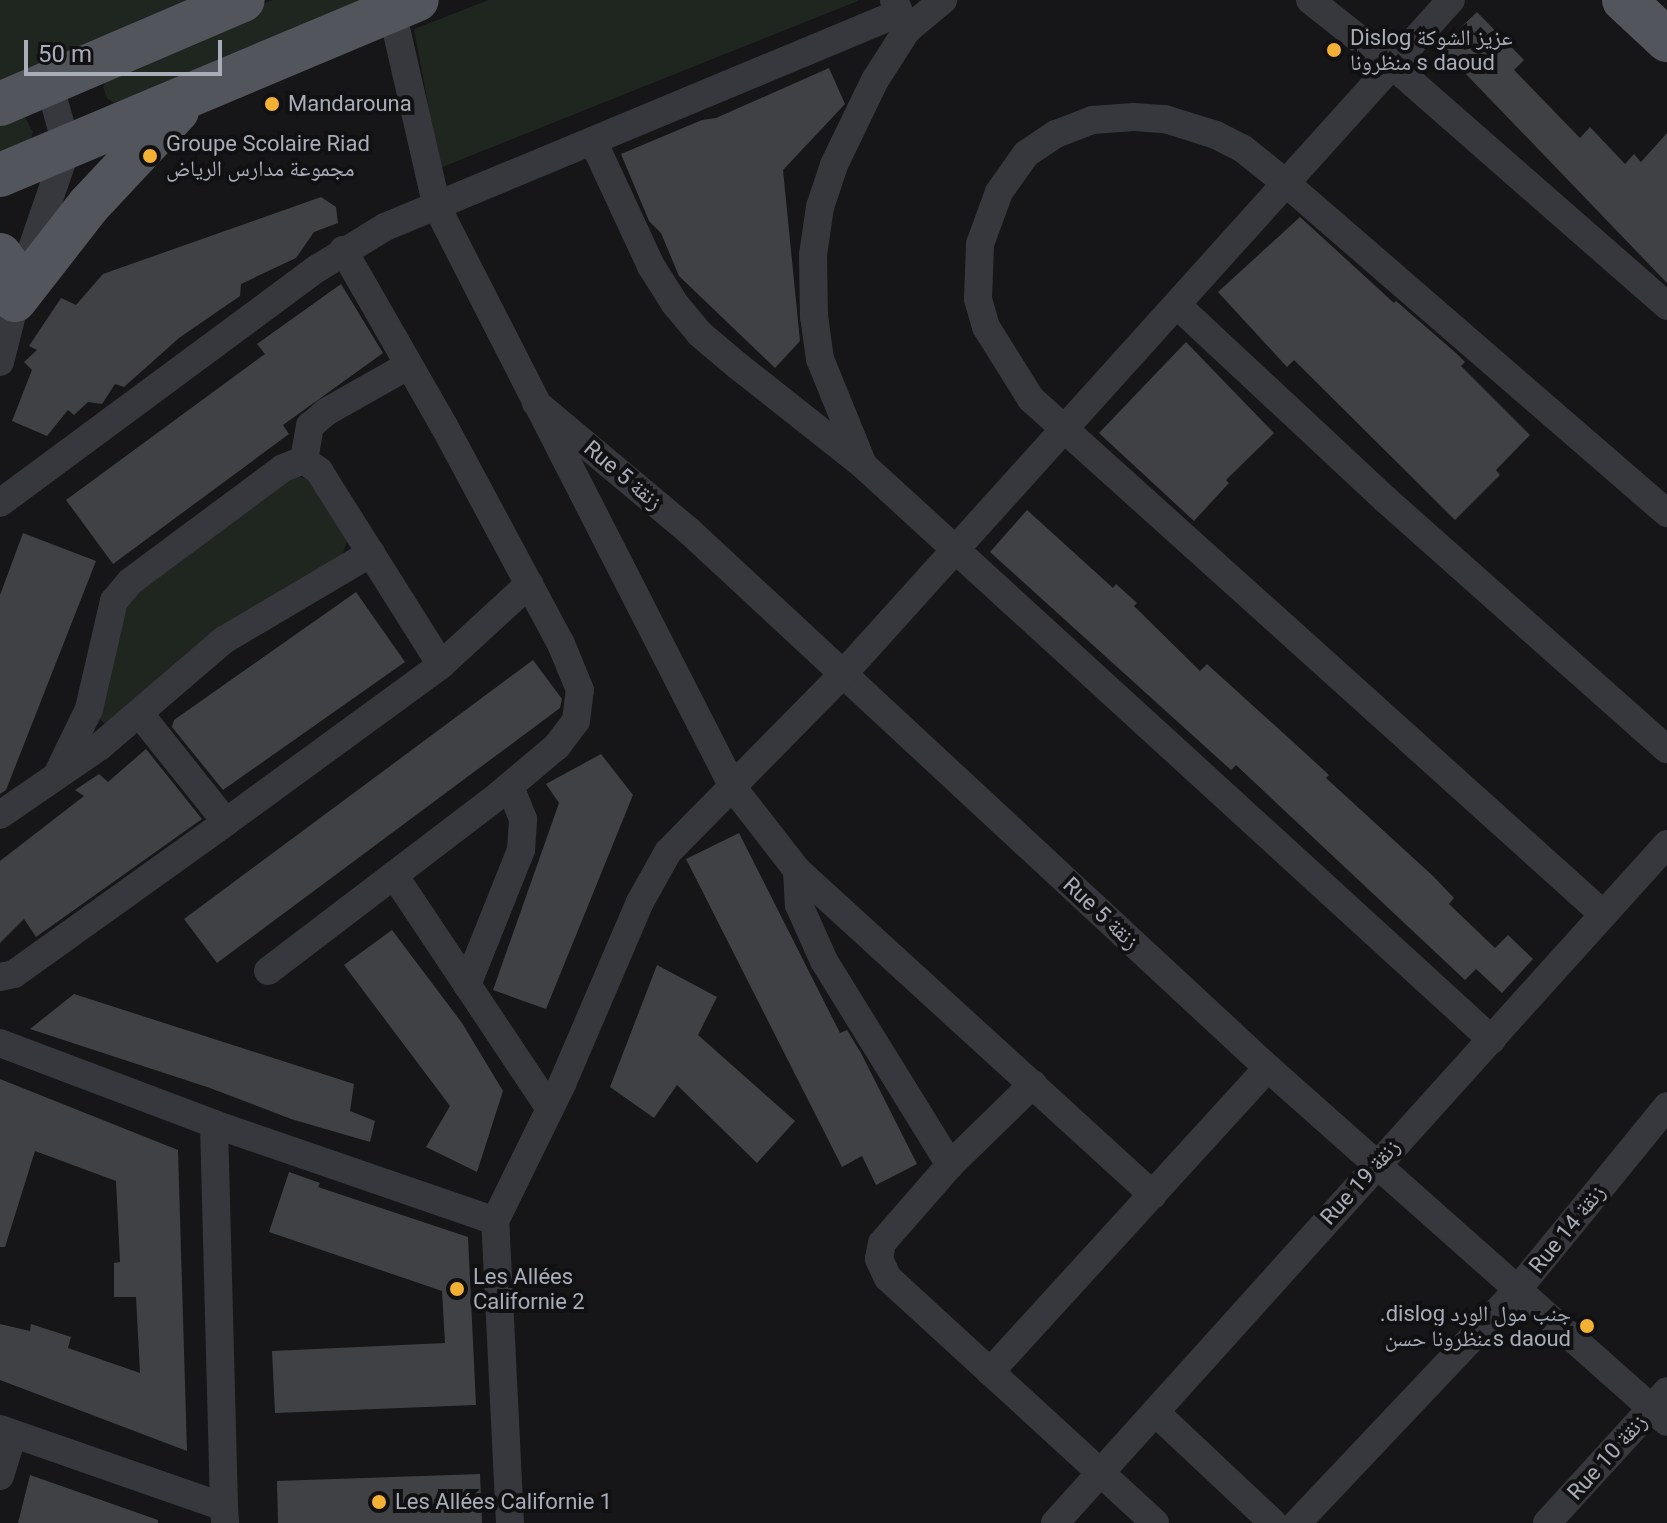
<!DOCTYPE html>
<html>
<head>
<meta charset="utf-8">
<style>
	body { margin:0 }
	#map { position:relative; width:1667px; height:1523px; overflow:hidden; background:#161618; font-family:Roboto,"Noto Naskh Arabic",sans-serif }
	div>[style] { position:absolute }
	.green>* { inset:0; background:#1e261f }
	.building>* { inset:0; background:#404145 }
	.minor>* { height:28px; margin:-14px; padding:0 14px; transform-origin:14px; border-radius:14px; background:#37383d }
	.primary>* { height:44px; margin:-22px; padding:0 22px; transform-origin:22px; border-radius:22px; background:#53555c }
	.dots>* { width:22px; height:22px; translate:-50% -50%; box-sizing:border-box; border:4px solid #111113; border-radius:50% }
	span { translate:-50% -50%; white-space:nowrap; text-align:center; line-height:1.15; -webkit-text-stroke:8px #111113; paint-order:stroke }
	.poi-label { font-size:22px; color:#a8adb8 }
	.left { translate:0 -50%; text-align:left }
	.right { translate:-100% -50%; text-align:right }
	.street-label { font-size:22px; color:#a8adb8 }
	.scale { position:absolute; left:24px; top:40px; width:198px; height:36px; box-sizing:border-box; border:4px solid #a8adb8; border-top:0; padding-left:10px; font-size:24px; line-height:28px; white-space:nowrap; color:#a8adb8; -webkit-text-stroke:6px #111113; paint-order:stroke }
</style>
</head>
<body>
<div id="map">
	<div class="green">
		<i style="clip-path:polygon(0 0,203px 0,0 83px)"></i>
		<i style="clip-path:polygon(272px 0,378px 0,114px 103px,107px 98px,103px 87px,114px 66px)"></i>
		<i style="clip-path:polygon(489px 0,858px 0,858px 1px,440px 168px,414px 29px)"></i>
		<i style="clip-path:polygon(23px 114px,33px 132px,30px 144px,0 161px,0 117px)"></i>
		<i style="clip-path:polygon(291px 473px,313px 482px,349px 535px,342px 556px,109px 728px,95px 714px,121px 605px)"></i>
	</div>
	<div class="building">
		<i style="clip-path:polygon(1477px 12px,1524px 60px,1514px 70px,1580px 138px,1590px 127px,1625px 164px,1634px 154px,1641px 162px,1667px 133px,1667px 283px,1440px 47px)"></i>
		<i style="clip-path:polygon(829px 68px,845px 104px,783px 170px,800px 341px,775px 368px,679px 276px,661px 233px,649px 221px,621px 154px,702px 120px,716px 118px)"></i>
		<i style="clip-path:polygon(321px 197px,336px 207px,338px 223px,314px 232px,296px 258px,241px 284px,240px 296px,179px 338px,124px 387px,115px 384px,102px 404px,88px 402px,74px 415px,68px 410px,47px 436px,12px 421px,32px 370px,24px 362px,37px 350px,29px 346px,61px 298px,76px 305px,103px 274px)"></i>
		<i style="clip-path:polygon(1300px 217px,1394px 303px,1396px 301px,1456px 353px,1465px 362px,1461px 366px,1530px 435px,1496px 470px,1500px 475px,1455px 520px,1294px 360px,1287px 367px,1218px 292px)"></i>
		<i style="clip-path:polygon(341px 284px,383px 353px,283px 425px,289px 434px,113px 564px,66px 500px,265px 354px,257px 344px)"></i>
		<i style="clip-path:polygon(1186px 342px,1274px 433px,1226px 480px,1229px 483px,1194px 521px,1099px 433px)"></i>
		<i style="clip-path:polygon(1027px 510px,1113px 588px,1116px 584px,1137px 603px,1134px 606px,1200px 671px,1207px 664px,1292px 741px,1329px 775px,1326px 778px,1433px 876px,1454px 898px,1449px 904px,1495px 948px,1508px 935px,1533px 959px,1502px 993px,1476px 969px,1465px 980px,1236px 765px,1231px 770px,990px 552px)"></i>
		<i style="clip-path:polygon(23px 533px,96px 561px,6px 790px,0 794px,0 595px)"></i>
		<i style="clip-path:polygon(356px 592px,405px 662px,223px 790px,172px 727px,174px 720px)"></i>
		<i style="clip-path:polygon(533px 660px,562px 699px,560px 708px,217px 963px,184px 919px)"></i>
		<i style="clip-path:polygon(146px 749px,202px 819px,36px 937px,24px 919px,0 943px,0 861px,84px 796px,75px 790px,99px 774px,108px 782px)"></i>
		<i style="clip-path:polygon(601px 754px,633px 795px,546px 1009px,493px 990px,559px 803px,546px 784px)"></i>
		<i style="clip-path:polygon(739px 833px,840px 1033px,847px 1030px,861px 1053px,917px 1164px,876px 1185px,862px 1156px,842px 1167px,686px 859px)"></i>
		<i style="clip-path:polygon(392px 930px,462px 1023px,503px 1091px,477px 1172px,426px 1147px,450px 1106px,344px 965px)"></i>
		<i style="clip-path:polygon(657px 965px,717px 997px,698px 1035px,795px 1121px,757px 1163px,677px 1085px,654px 1118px,610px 1087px)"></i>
		<i style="clip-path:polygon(74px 994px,354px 1084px,350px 1111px,375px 1121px,370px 1142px,291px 1119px,210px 1088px,30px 1029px)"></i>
		<i style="clip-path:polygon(0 1079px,178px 1150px,187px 1451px,0 1380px,0 1324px,30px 1331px,31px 1324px,71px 1337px,68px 1348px,140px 1373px,136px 1297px,114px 1297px,114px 1263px,120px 1262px,116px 1181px,35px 1151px,5px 1247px,0 1247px)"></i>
		<i style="clip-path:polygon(289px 1172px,320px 1183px,318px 1187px,468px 1237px,476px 1405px,275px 1413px,272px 1351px,445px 1343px,442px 1291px,269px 1232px)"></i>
		<i style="clip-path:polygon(480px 1474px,482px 1523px,278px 1523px,277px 1481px)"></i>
		<i style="clip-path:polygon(30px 1475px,158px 1520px,158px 1523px,18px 1523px)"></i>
	</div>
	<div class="minor">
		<i style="left:894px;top:0;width:33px;rotate:67deg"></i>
		<i style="left:907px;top:30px;width:59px;rotate:122.6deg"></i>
		<i style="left:875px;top:80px;width:94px;rotate:115.8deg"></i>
		<i style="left:834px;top:165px;width:44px;rotate:108.4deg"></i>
		<i style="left:820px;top:207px;width:49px;rotate:98.3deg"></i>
		<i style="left:813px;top:255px;width:61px;rotate:89.1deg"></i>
		<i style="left:814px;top:316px;width:43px;rotate:82.1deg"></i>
		<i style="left:820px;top:359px;width:114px;rotate:67.9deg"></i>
		<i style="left:863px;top:465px;width:852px;rotate:42.43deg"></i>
		<i style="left:1310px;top:0;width:105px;rotate:38.4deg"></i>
		<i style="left:1392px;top:65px;width:366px;rotate:41.2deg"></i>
		<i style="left:392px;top:11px;width:201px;rotate:77.1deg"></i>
		<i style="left:437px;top:207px;width:653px;rotate:62.96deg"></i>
		<i style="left:734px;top:789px;width:103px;rotate:52.1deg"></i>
		<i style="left:797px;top:870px;width:482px;rotate:42.4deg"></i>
		<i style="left:907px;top:30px;width:47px;rotate:-39.8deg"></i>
		<i style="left:593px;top:141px;width:138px;rotate:65.1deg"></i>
		<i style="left:651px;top:266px;width:45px;rotate:57.7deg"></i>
		<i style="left:675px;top:304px;width:39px;rotate:50deg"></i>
		<i style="left:700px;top:334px;width:50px;rotate:40.1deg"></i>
		<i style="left:738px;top:366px;width:158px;rotate:38.3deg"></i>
		<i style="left:1177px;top:305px;width:284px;rotate:43deg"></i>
		<i style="left:1385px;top:499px;width:377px;rotate:41.6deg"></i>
		<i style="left:0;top:362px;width:81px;rotate:-75.8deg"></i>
		<i style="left:20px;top:283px;width:144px;rotate:-70.9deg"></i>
		<i style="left:67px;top:147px;width:66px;rotate:-105.9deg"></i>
		<i style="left:536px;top:403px;width:198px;rotate:39.9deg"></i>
		<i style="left:688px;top:530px;width:791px;rotate:42.85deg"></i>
		<i style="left:1268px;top:1068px;width:533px;rotate:41.58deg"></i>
		<i style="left:304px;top:460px;width:35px;rotate:-80deg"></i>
		<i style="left:310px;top:426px;width:21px;rotate:-41deg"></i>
		<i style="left:326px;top:412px;width:95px;rotate:-29.5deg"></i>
		<i style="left:0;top:503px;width:395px;rotate:-36.5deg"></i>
		<i style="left:318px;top:268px;width:79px;rotate:-31.5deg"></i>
		<i style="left:385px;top:227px;width:557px;rotate:-22.6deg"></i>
		<i style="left:139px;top:713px;width:139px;rotate:51.4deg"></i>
		<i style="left:226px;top:822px;width:266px;rotate:-36.1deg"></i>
		<i style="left:441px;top:665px;width:120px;rotate:-42.6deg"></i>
		<i style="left:57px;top:775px;width:73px;rotate:-64.1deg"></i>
		<i style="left:89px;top:709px;width:111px;rotate:-77deg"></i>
		<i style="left:114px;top:601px;width:26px;rotate:-50deg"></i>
		<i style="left:131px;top:581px;width:189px;rotate:-36.6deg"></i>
		<i style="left:283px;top:468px;width:22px;rotate:-21deg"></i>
		<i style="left:304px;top:460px;width:19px;rotate:36deg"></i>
		<i style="left:319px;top:471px;width:229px;rotate:57.8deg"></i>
		<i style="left:0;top:815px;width:120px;rotate:-34.5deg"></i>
		<i style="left:99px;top:747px;width:165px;rotate:-40.6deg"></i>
		<i style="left:224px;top:640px;width:171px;rotate:-30.6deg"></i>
		<i style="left:797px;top:870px;width:35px;rotate:87deg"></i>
		<i style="left:799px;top:905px;width:61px;rotate:65.9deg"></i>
		<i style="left:824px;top:961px;width:240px;rotate:58.3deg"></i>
		<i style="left:394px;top:875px;width:281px;rotate:56.3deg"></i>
		<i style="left:1603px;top:914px;width:770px;rotate:-138deg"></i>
		<i style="left:1031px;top:399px;width:85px;rotate:-122deg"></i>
		<i style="left:986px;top:327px;width:29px;rotate:-106deg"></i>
		<i style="left:978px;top:299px;width:55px;rotate:-87.9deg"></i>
		<i style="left:980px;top:244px;width:55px;rotate:-69.9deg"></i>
		<i style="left:999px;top:192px;width:47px;rotate:-54.6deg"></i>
		<i style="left:1026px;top:154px;width:36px;rotate:-34deg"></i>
		<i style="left:1056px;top:134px;width:39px;rotate:-21deg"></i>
		<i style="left:1092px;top:120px;width:42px;rotate:-4.1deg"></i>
		<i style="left:1134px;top:117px;width:31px;rotate:4deg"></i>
		<i style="left:1165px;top:119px;width:53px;rotate:17.4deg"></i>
		<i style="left:1216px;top:135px;width:29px;rotate:27deg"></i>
		<i style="left:1242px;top:148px;width:58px;rotate:38.7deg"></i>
		<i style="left:1287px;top:184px;width:503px;rotate:40.89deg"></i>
		<i style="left:268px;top:971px;width:292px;rotate:-37.3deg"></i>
		<i style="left:500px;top:794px;width:75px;rotate:-40.1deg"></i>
		<i style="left:557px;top:746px;width:31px;rotate:-53deg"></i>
		<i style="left:576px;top:721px;width:31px;rotate:-83deg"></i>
		<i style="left:580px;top:690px;width:50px;rotate:-112.4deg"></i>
		<i style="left:561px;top:644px;width:247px;rotate:-118.2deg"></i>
		<i style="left:444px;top:426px;width:203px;rotate:-119.8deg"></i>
		<i style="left:0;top:977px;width:14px;rotate:-12deg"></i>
		<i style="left:14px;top:974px;width:261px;rotate:-35.6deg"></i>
		<i style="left:467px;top:985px;width:145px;rotate:-68.2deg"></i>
		<i style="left:521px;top:850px;width:31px;rotate:-86deg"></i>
		<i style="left:523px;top:819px;width:35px;rotate:-112deg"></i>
		<i style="left:0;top:1043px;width:229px;rotate:20.7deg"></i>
		<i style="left:214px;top:1124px;width:297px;rotate:19deg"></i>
		<i style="left:1033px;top:1084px;width:116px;rotate:135.7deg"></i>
		<i style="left:950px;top:1165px;width:103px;rotate:131.1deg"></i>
		<i style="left:882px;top:1243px;width:16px;rotate:101deg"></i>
		<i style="left:879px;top:1259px;width:21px;rotate:65deg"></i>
		<i style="left:888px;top:1278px;width:362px;rotate:42.5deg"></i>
		<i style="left:214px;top:1124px;width:383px;rotate:88.5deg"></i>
		<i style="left:990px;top:1372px;width:412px;rotate:-47.6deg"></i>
		<i style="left:1155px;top:1412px;width:162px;rotate:43.2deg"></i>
		<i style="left:0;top:1429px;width:237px;rotate:19.2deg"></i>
		<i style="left:224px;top:1507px;width:16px;rotate:86deg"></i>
		<i style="left:0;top:1476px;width:44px;rotate:-72.8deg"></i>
		<i style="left:510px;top:1523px;width:302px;rotate:-92.8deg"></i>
		<i style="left:495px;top:1221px;width:153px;rotate:-63.9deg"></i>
		<i style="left:562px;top:1084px;width:198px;rotate:-66.8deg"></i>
		<i style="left:640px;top:902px;width:57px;rotate:-60.8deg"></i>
		<i style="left:668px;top:852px;width:251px;rotate:-45.5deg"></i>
		<i style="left:844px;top:673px;width:906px;rotate:-47.95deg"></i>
		<i style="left:1055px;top:1523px;width:914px;rotate:-47.97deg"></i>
		<i style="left:1297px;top:1523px;width:322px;rotate:-46.6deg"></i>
		<i style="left:1518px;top:1289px;width:236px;rotate:-50.8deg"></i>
		<i style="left:1547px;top:1523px;width:178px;rotate:-47.7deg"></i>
	</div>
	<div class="primary">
		<i style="left:1624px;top:0;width:59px;rotate:42.9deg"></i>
		<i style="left:0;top:104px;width:264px;rotate:-23.2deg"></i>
		<i style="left:0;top:175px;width:452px;rotate:-22.8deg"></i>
		<i style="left:0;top:255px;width:34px;rotate:54deg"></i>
		<i style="left:15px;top:300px;width:120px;rotate:-52.1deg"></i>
		<i style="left:89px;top:205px;width:129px;rotate:-46.9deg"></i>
	</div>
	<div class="dots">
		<i style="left:1334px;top:50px;background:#f2b134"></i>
		<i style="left:272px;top:104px;background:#f2b134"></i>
		<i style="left:150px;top:156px;background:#f2b134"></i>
		<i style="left:457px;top:1289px;background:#f2b134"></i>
		<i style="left:1587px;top:1326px;background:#f2b134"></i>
		<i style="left:379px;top:1502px;background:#f2b134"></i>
	</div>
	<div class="poi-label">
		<span class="left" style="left:1350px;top:50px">Dislog عزيز الشوكة<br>منظرونا s daoud</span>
		<span class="left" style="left:288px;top:104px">Mandarouna</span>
		<span class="left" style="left:166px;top:156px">Groupe Scolaire Riad<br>مجموعة مدارس الرياض</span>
		<span class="left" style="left:473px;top:1289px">Les Allées<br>Californie 2</span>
		<span class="right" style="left:1571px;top:1326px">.dislog جنب مول الورد<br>منظرونا حسنs daoud</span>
		<span class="left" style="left:395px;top:1502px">Les Allées Californie 1</span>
	</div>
	<div class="street-label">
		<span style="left:623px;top:475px;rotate:40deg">Rue 5 زنقة</span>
		<span style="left:1101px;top:913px;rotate:43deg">Rue 5 زنقة</span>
		<span style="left:1360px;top:1182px;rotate:-48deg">Rue 19 زنقة</span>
		<span style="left:1567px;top:1229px;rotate:-51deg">Rue 14 زنقة</span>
		<span style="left:1607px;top:1457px;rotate:-48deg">Rue 10 زنقة</span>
	</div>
	<div class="scale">50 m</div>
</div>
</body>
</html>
